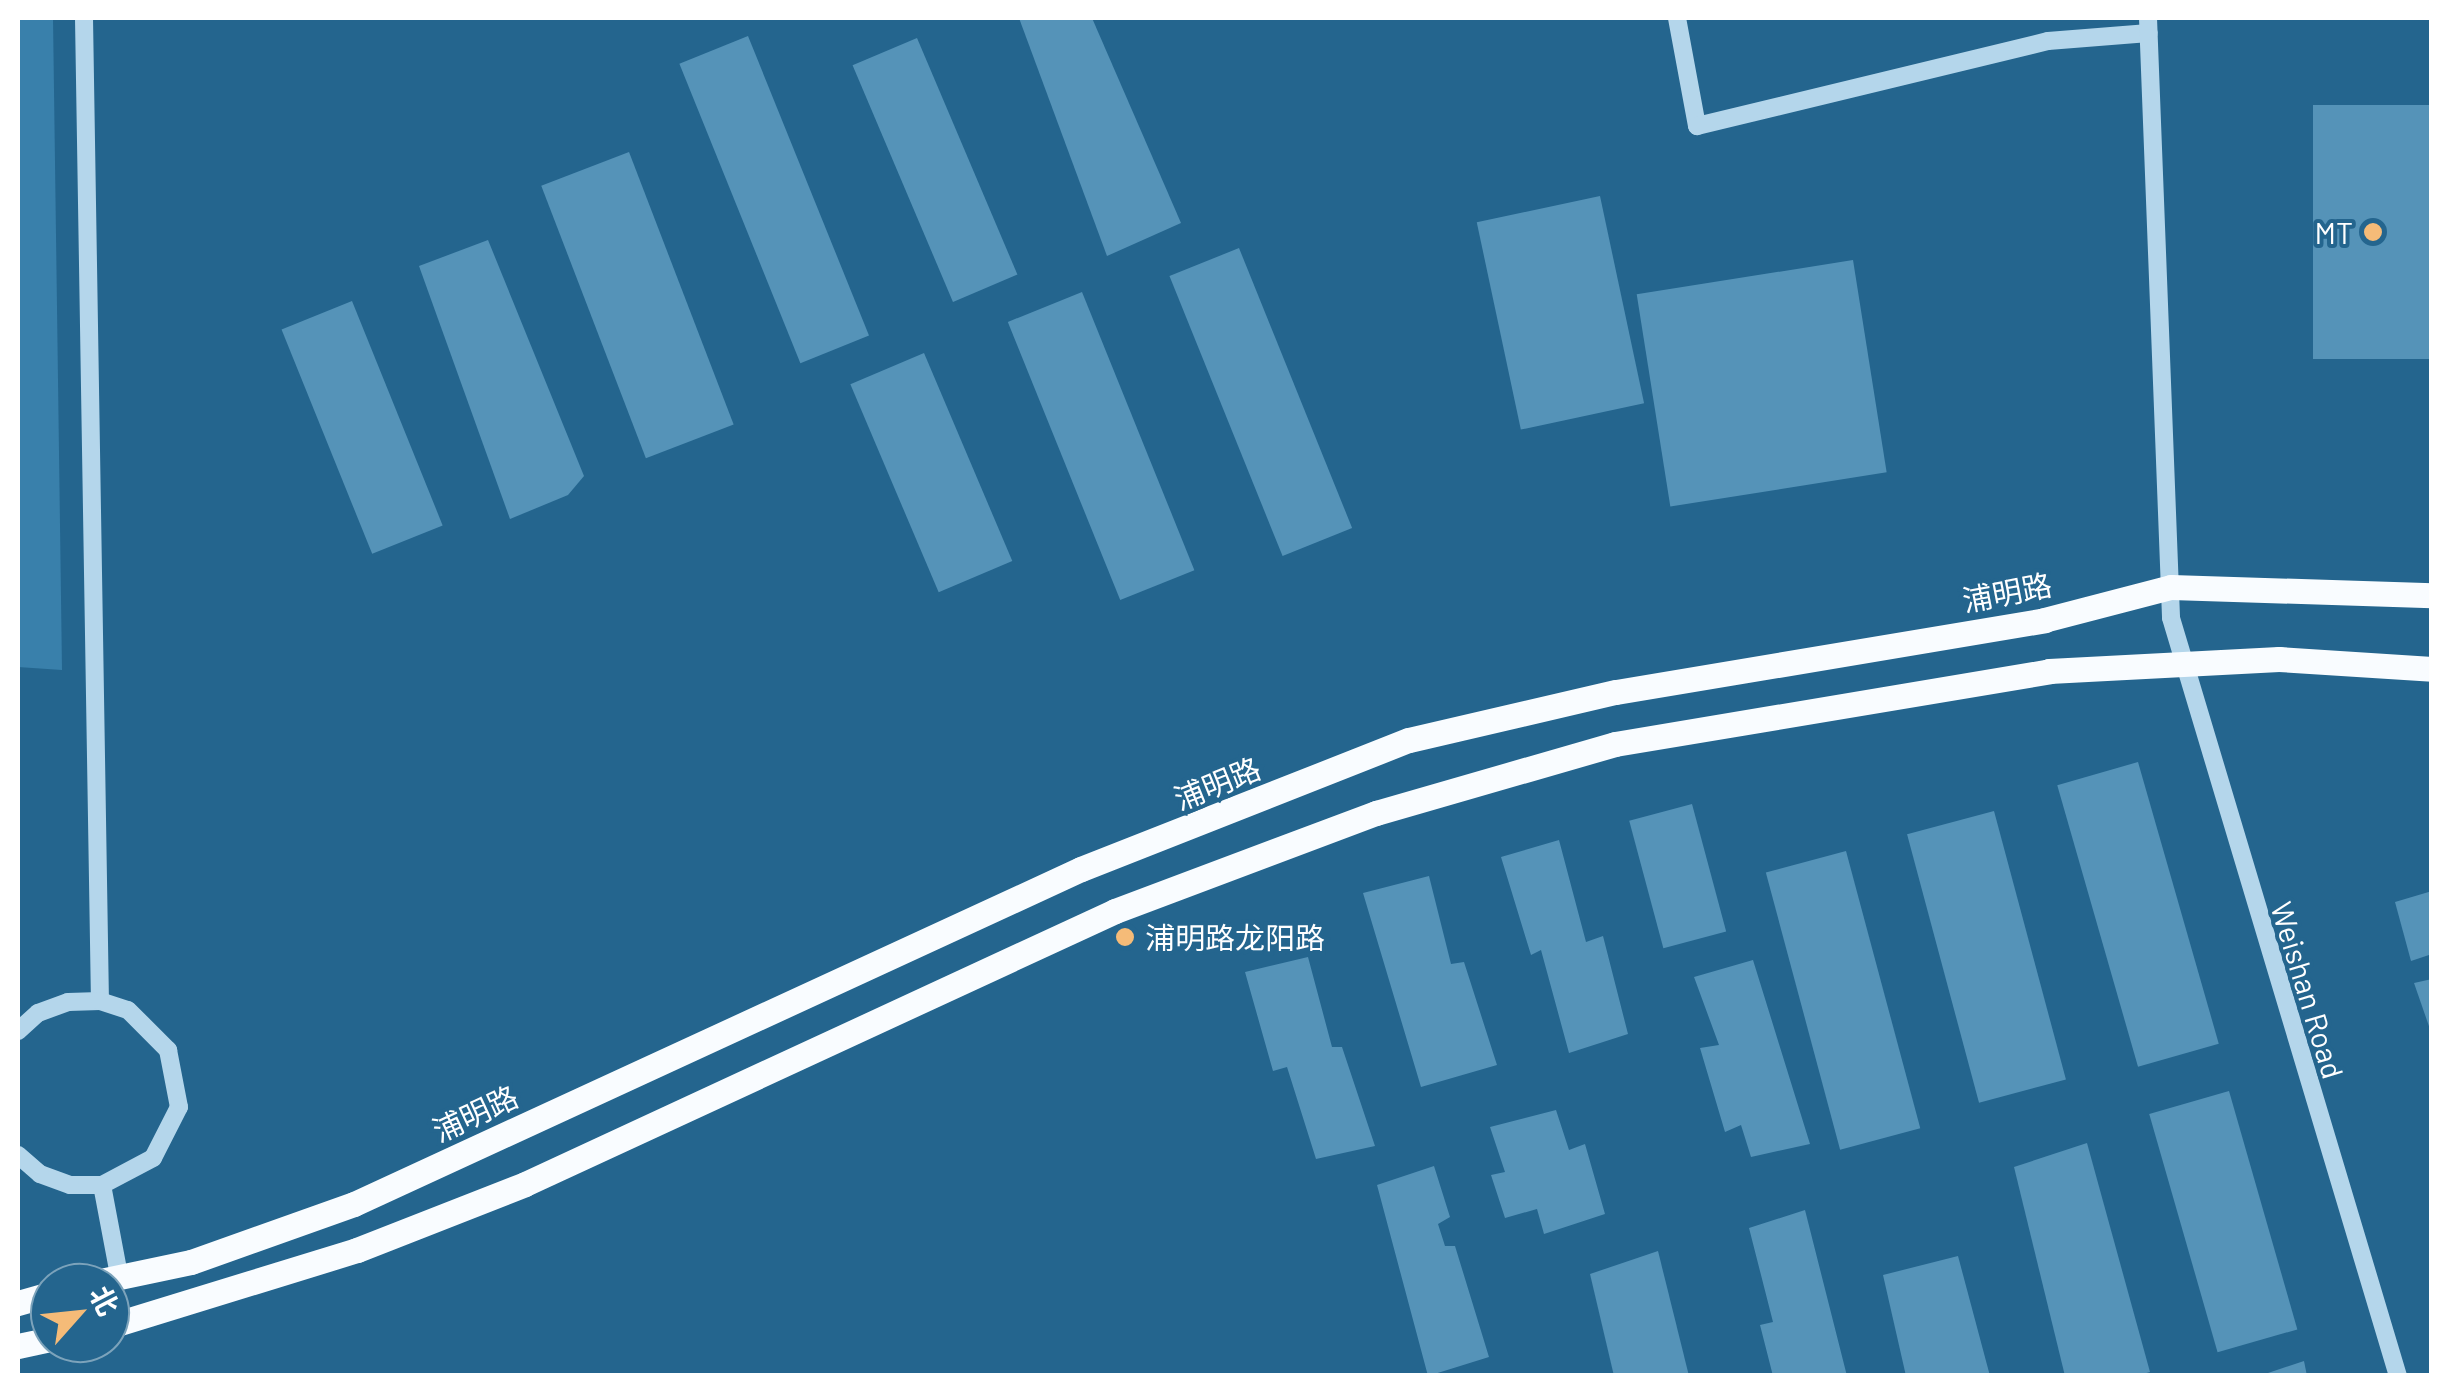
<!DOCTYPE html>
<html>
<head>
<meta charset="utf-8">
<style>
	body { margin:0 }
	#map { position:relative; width:2449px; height:1393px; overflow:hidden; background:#24658e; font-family:Barlow,"Noto Sans SC",sans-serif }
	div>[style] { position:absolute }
	.green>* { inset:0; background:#3980ab }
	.building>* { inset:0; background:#5593b8; transform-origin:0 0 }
	.minor>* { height:18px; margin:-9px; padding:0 9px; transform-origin:9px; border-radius:9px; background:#b4d6eb }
	.major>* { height:25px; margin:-12.5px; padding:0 12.5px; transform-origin:12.5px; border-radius:12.5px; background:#f9fcff }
	.dots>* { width:28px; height:28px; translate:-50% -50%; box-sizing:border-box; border:5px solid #24658e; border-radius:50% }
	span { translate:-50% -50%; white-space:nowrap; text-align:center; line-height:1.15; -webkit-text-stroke:8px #24658e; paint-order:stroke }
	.poi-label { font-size:30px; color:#fff }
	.right { translate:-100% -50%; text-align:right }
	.left { translate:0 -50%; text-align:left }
	.street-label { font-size:30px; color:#fff }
	.frame { position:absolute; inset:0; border:20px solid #fff; pointer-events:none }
	.north { position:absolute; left:30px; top:1263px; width:100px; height:100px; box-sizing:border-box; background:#24658e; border:2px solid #7ca3bb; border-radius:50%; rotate:63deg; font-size:28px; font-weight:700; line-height:40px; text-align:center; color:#fff }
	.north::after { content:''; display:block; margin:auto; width:35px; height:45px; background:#f5bb78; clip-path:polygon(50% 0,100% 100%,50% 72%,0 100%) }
</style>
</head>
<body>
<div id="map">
	<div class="green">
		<i style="clip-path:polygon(18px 18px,53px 18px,62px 670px,18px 667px)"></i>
	</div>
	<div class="building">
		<i style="clip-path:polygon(1019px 18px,1092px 18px,1181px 223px,1107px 256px)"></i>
		<i style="left:748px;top:36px;width:323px;height:74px;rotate:68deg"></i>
		<i style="left:917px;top:38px;width:257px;height:70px;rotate:67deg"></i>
		<i style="left:2432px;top:105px;width:254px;height:119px;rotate:90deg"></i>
		<i style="left:629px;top:152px;width:292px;height:94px;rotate:69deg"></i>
		<i style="left:1600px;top:196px;width:212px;height:126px;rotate:78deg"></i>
		<i style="clip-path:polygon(488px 240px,584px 476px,568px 495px,510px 519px,419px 266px)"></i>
		<i style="left:1239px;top:248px;width:302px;height:75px;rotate:68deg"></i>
		<i style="left:1853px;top:260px;width:215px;height:219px;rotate:81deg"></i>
		<i style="left:1082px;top:292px;width:300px;height:80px;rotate:68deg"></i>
		<i style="left:352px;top:301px;width:242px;height:76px;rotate:68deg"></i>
		<i style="left:924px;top:353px;width:226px;height:80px;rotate:67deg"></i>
		<i style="left:2138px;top:762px;width:293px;height:84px;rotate:74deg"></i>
		<i style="left:1692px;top:804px;width:132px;height:65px;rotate:75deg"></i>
		<i style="left:1994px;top:811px;width:278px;height:90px;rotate:75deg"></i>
		<i style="clip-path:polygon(1559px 840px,1586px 942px,1603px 936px,1628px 1034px,1569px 1053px,1541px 950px,1531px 955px,1501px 857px)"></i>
		<i style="left:1846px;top:851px;width:287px;height:83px;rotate:75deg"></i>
		<i style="clip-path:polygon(1429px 876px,1451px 964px,1464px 962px,1497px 1065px,1421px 1087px,1363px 893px)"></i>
		<i style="clip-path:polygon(2432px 891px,2432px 954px,2411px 961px,2395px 902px)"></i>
		<i style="clip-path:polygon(1308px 957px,1332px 1047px,1342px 1047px,1375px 1146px,1316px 1159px,1287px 1067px,1273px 1071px,1245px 972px)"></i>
		<i style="clip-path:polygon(1753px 960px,1810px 1144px,1751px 1157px,1741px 1125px,1725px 1132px,1700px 1048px,1719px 1045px,1694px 977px)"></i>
		<i style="clip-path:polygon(2432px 979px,2432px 1032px,2431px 1032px,2414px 983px)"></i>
		<i style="left:2229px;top:1091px;width:248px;height:83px;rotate:74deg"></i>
		<i style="clip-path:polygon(1556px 1110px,1569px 1150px,1585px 1144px,1605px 1214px,1544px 1234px,1537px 1209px,1505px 1218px,1491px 1175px,1505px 1172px,1490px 1127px)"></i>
		<i style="clip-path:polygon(2087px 1143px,2150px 1372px,2136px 1376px,2065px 1376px,2014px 1167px)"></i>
		<i style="clip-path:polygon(1434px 1166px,1450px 1217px,1438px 1224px,1445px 1246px,1455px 1246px,1489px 1357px,1428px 1376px,1377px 1185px)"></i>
		<i style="clip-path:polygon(1805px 1210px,1847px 1376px,1773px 1376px,1760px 1325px,1773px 1322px,1749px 1228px)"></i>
		<i style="clip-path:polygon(1658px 1251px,1689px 1376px,1614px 1376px,1590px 1274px)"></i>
		<i style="clip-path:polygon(1958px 1256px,1990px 1376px,1906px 1376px,1883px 1275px)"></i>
		<i style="clip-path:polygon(2304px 1361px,2307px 1376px,2262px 1376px,2262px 1375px)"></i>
	</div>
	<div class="minor">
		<i style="left:84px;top:18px;width:983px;rotate:89.07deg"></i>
		<i style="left:1677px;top:18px;width:110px;rotate:79.5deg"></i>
		<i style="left:1697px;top:126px;width:361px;rotate:-13.6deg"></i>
		<i style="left:2048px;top:41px;width:101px;rotate:-4.5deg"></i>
		<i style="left:2148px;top:18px;width:600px;rotate:87.8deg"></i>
		<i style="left:2171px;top:618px;width:791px;rotate:73.33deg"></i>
		<i style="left:18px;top:1031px;width:27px;rotate:-42deg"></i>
		<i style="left:38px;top:1013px;width:32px;rotate:-20deg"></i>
		<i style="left:68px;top:1002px;width:32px;rotate:-2deg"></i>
		<i style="left:100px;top:1001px;width:29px;rotate:18deg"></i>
		<i style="left:128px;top:1010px;width:57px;rotate:45deg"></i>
		<i style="left:168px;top:1050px;width:58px;rotate:79.1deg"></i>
		<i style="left:179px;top:1107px;width:57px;rotate:117deg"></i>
		<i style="left:153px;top:1158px;width:58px;rotate:152.1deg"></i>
		<i style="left:102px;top:1185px;width:32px;rotate:180deg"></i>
		<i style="left:70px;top:1185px;width:32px;rotate:-160deg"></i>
		<i style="left:40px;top:1174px;width:29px;rotate:-139deg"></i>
		<i style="left:102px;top:1185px;width:92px;rotate:79.3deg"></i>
	</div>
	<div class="major">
		<i style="left:91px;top:1283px;width:102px;rotate:-11.9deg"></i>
		<i style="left:191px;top:1262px;width:173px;rotate:-19.6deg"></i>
		<i style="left:354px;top:1204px;width:800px;rotate:-24.74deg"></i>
		<i style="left:1081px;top:869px;width:352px;rotate:-21.5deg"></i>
		<i style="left:1409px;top:740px;width:212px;rotate:-13.1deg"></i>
		<i style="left:1616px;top:692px;width:434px;rotate:-9.5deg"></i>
		<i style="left:2044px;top:620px;width:131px;rotate:-14.6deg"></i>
		<i style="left:2171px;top:587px;width:261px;rotate:1.8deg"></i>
		<i style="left:18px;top:1303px;width:33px;rotate:-16deg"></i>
		<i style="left:110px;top:1326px;width:258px;rotate:-17.1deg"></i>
		<i style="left:357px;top:1250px;width:180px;rotate:-21.4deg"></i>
		<i style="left:525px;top:1184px;width:650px;rotate:-24.83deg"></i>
		<i style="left:1115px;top:911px;width:279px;rotate:-20.6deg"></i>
		<i style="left:1376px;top:813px;width:249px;rotate:-16.1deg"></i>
		<i style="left:1615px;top:744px;width:440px;rotate:-9.5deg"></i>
		<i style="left:2049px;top:671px;width:230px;rotate:-3deg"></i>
		<i style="left:2279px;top:659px;width:153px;rotate:3.7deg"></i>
		<i style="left:18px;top:1346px;width:33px;rotate:-12deg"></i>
	</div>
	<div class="dots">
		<i style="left:2373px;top:232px;background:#f5bb78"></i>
		<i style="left:1125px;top:937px;background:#f5bb78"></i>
	</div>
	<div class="poi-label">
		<span class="right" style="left:2353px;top:232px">MT</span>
		<span class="left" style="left:1145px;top:937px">浦明路龙阳路</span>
	</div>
	<div class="street-label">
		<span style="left:2007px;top:592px;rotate:-11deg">浦明路</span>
		<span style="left:1217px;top:783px;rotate:-22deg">浦明路</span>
		<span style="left:2308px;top:990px;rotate:73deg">Weishan Road</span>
		<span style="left:475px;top:1113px;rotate:-25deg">浦明路</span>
	</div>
	<div class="frame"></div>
	<div class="north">北</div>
</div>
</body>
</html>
